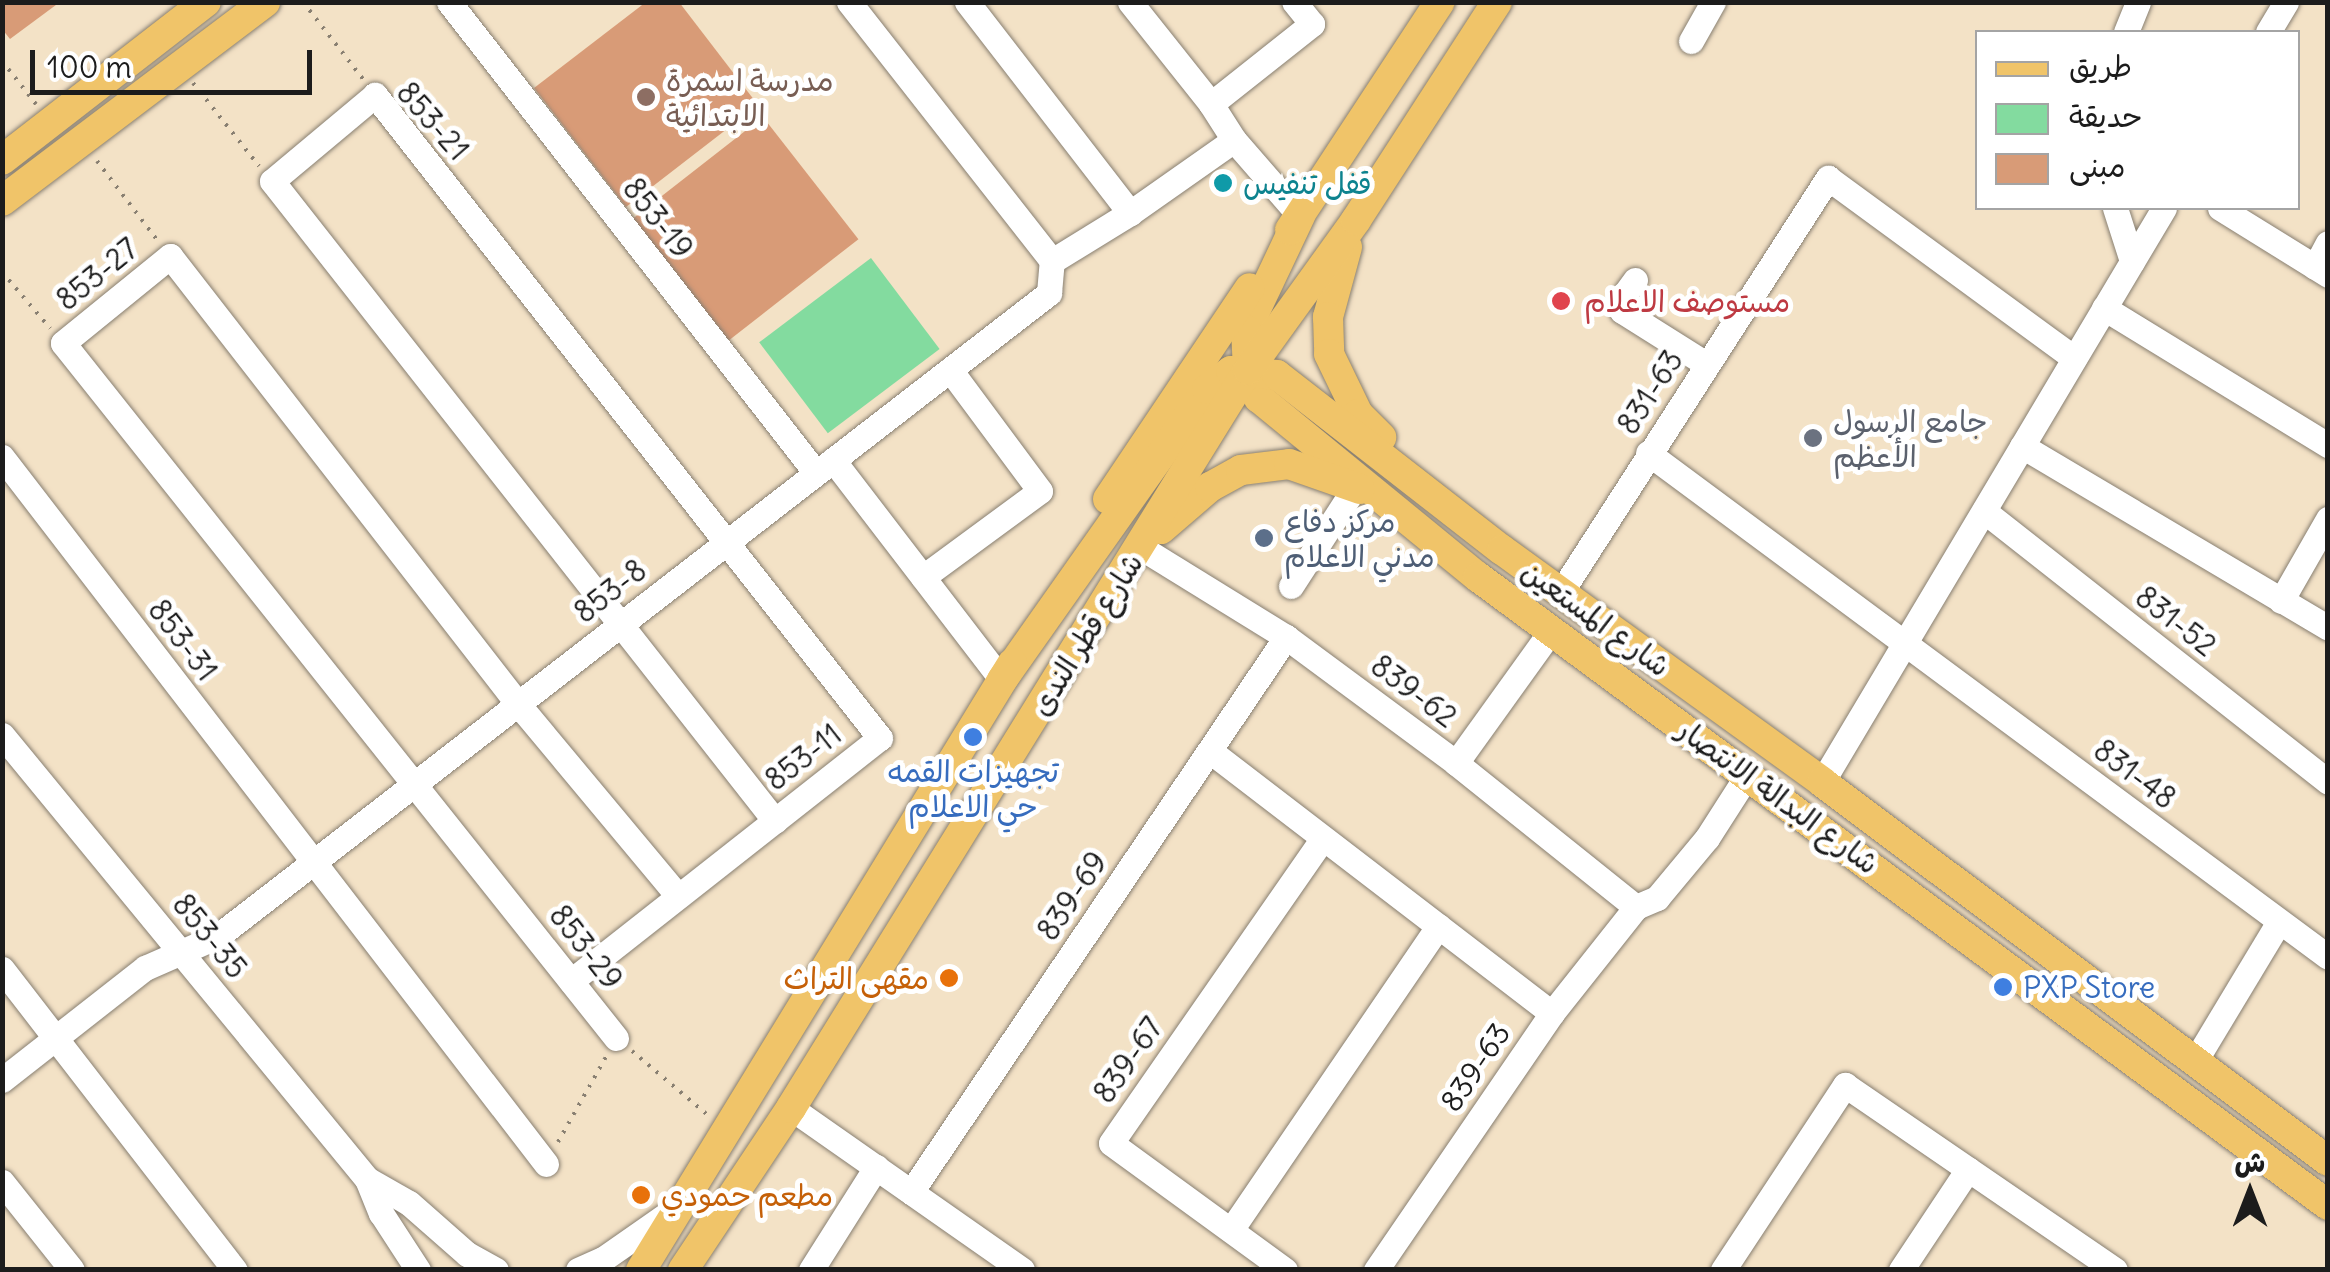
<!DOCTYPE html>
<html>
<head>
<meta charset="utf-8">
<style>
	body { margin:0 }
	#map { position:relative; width:2330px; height:1272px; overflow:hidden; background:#f3e2c6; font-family:Delius,"Playpen Sans Arabic",sans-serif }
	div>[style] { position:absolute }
	.green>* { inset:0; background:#83db9f; transform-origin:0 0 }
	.building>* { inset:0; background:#d89b77; transform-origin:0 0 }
	.path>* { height:4px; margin-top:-2px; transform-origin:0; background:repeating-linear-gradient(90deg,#887f71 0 2.5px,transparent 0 10.5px) }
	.roads { filter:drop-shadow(0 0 2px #887f71) drop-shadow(0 0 2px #887f71) }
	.minor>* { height:25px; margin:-12.5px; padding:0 12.5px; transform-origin:12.5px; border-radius:12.5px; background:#fff }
	.major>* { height:30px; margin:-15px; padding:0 15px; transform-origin:15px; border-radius:15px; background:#f0c469 }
	.dots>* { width:28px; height:28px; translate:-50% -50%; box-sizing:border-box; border:5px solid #fff; border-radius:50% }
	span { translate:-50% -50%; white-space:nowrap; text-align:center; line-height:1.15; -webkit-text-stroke:10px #fff; paint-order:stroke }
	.education-label { font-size:30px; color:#785e54 }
	.left { translate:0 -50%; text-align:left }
	.street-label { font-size:30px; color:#1c1c1c }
	.culture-label { font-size:30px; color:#0d838f }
	.health-label { font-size:30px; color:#be3a42 }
	.worship-label { font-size:30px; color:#5b616d }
	.service-label { font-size:30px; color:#4e5e75 }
	.shop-label { font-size:30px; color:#366cbe }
	.food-label { font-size:30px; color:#c56008 }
	.right { translate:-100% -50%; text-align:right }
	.frame { position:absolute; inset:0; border:5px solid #1c1c1c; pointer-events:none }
	.legend { position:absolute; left:1975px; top:30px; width:325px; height:180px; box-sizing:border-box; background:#fff; border:2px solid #a4a4a4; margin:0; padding:12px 18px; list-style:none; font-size:30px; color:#1c1c1c }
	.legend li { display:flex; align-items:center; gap:20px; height:50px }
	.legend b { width:50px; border:2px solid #a4a4a4 }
	.north { position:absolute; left:2200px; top:1142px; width:100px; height:100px; -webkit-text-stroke:8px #fff; paint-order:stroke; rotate:0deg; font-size:28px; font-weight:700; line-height:40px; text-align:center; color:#1c1c1c }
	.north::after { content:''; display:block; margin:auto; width:35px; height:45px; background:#1c1c1c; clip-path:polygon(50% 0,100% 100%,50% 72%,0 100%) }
	.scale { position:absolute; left:30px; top:50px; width:282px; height:45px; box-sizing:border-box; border:5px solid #1c1c1c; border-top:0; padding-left:12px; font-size:30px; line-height:35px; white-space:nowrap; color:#1c1c1c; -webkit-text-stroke:8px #fff; paint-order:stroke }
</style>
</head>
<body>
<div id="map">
	<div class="green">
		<i style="left:871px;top:258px;width:114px;height:140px;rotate:53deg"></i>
	</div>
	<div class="building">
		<i style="clip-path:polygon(2px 2px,60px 2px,10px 39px,2px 29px)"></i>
		<i style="clip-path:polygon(646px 2px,679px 2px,758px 105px,626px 207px,534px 88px)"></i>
		<i style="left:763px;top:117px;width:155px;height:165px;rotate:52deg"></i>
	</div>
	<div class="path">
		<i style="left:303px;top:2px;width:98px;rotate:52.1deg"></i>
		<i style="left:2px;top:61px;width:55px;rotate:51.7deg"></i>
		<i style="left:193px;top:83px;width:106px;rotate:51.5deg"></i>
		<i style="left:97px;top:161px;width:101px;rotate:52.7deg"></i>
		<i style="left:2px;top:272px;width:74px;rotate:49.4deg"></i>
		<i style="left:632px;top:1051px;width:101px;rotate:40.2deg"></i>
		<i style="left:558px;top:1142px;width:100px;rotate:-60.6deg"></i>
	</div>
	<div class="roads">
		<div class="minor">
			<i style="left:449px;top:2px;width:597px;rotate:52.07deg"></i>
			<i style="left:849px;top:2px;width:329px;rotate:51.9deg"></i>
			<i style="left:967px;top:2px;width:267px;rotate:52.3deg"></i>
			<i style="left:1130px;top:213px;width:127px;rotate:-35.1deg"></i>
			<i style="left:1234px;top:140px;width:43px;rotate:-122.6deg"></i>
			<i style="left:1130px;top:2px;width:130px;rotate:51.5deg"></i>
			<i style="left:1211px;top:104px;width:129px;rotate:-38.4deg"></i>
			<i style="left:1312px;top:24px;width:28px;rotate:-129deg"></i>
			<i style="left:2126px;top:32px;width:32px;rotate:-68deg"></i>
			<i style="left:2268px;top:32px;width:35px;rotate:-59deg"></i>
			<i style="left:1691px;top:41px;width:45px;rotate:-60.6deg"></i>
			<i style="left:1234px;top:140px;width:101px;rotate:49deg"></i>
			<i style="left:2115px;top:208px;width:56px;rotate:72.2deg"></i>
			<i style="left:2220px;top:208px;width:127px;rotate:31.8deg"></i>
			<i style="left:1052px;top:261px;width:92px;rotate:-31.6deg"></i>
			<i style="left:2315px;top:267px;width:27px;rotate:-62deg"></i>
			<i style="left:1635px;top:280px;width:22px;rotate:126deg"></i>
			<i style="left:1622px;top:298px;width:13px;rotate:90deg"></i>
			<i style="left:1622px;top:311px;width:99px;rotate:32.2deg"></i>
			<i style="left:2104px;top:308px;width:263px;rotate:31.5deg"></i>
			<i style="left:2022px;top:446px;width:356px;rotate:30.7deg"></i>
			<i style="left:1648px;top:453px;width:846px;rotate:36.54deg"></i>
			<i style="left:2px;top:457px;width:892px;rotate:52.42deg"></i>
			<i style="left:833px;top:460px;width:277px;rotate:52.5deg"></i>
			<i style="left:1984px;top:511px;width:438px;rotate:38.2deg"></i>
			<i style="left:1140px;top:547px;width:172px;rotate:31.7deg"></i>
			<i style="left:1286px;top:637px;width:212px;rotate:36.5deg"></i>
			<i style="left:1456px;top:763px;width:231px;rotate:38.7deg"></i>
			<i style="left:923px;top:577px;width:145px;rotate:-36.3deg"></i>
			<i style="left:1040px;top:491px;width:151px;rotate:-126.6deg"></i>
			<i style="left:1291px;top:586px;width:118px;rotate:-57.1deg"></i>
			<i style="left:1561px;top:592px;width:493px;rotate:-57.2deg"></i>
			<i style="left:1828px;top:178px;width:305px;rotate:36.2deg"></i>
			<i style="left:2281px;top:601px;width:95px;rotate:-60.2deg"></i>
			<i style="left:2px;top:735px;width:575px;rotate:50.58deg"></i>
			<i style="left:367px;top:1179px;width:37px;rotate:68deg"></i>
			<i style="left:381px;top:1213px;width:68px;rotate:57deg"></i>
			<i style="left:1210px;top:751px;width:431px;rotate:37.5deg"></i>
			<i style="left:1456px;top:763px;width:163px;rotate:-54.3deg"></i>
			<i style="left:1822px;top:782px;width:668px;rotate:-59.21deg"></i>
			<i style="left:2px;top:969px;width:381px;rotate:52.3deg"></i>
			<i style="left:571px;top:981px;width:393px;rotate:-38.2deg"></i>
			<i style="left:880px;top:738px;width:818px;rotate:-128.15deg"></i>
			<i style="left:375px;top:95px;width:134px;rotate:140.1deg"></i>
			<i style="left:272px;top:181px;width:814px;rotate:51.83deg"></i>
			<i style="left:616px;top:1038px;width:888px;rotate:-128.51deg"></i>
			<i style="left:63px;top:343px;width:138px;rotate:-39.1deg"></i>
			<i style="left:170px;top:256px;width:567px;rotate:52.16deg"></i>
			<i style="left:518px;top:704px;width:250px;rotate:50.2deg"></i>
			<i style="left:2195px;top:1061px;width:162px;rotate:-58.9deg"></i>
			<i style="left:2px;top:1080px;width:182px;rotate:-38.1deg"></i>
			<i style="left:145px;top:968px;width:80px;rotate:-23.7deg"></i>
			<i style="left:218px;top:936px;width:1051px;rotate:-37.73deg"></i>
			<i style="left:1049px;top:293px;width:32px;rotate:-85deg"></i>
			<i style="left:791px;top:1108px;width:282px;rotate:35deg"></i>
			<i style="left:367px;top:1179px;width:48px;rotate:29.7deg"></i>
			<i style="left:409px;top:1203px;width:77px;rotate:41.3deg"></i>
			<i style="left:467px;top:1254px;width:33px;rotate:29deg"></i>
			<i style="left:2px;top:1182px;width:112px;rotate:51.5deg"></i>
			<i style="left:911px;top:1192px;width:670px;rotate:-55.95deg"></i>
			<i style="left:1231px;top:1230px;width:368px;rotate:-55.7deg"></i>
			<i style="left:578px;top:1270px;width:27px;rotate:-24deg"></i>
			<i style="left:603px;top:1259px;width:93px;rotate:-34.9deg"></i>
			<i style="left:811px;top:1270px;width:122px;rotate:-57.7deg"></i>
			<i style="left:1285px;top:1270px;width:215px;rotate:-143.9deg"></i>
			<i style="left:1111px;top:1143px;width:371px;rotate:-55.2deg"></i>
			<i style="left:1376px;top:1270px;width:311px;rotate:-55.6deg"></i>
			<i style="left:1552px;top:1013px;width:135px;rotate:-51.6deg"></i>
			<i style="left:1636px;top:907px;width:23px;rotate:-23deg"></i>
			<i style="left:1657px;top:898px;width:78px;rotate:-50.2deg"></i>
			<i style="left:1707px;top:838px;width:76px;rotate:-57.4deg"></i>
			<i style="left:1723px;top:1270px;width:222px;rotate:-56.6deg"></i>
			<i style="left:1845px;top:1085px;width:327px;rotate:34.4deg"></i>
			<i style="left:1901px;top:1270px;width:121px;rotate:-56.4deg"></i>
		</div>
		<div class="major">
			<i style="left:2px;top:160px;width:258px;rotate:-37.8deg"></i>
			<i style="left:2px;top:201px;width:330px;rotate:-37.1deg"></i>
			<i style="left:1300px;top:216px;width:126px;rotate:115.3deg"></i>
			<i style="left:1246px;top:330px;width:40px;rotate:87.1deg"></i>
			<i style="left:1248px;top:370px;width:30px;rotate:69deg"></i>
			<i style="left:1259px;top:398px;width:283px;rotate:39.3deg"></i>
			<i style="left:1478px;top:577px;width:1057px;rotate:36.46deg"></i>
			<i style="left:1290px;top:230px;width:273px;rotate:-56.7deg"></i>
			<i style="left:1347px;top:247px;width:73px;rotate:105.2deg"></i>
			<i style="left:1328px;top:317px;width:37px;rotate:88deg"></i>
			<i style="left:1329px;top:354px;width:67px;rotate:64.2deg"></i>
			<i style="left:1358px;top:414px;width:33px;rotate:45deg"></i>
			<i style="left:1108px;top:499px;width:254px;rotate:-56.1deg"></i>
			<i style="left:1161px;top:529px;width:65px;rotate:-40.6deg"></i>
			<i style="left:1210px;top:487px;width:35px;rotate:-29deg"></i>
			<i style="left:1241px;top:470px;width:48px;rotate:-7.1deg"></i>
			<i style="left:1289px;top:464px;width:75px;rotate:19.4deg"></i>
			<i style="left:1002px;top:680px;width:356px;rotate:-54.8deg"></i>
			<i style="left:1207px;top:389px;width:30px;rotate:-37deg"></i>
			<i style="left:1231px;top:371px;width:46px;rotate:5deg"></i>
			<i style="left:1277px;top:375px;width:285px;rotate:37.9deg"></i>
			<i style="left:1502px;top:550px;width:395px;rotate:35.9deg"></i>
			<i style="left:1822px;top:782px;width:632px;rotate:36.83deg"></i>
			<i style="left:641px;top:1270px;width:711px;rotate:-58.52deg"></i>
			<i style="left:683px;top:1270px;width:195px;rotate:-56.3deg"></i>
			<i style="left:791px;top:1108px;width:868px;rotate:-58.23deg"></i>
			<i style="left:1248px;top:370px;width:185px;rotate:-54.2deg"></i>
			<i style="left:1356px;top:220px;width:260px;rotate:-57.1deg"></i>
		</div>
	</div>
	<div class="dots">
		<i style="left:646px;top:97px;background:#8d6e63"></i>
		<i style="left:1223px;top:183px;background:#0f9aa8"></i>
		<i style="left:1561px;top:301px;background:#e0444e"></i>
		<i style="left:1813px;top:438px;background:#6b7280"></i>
		<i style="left:1264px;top:538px;background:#5c6f8a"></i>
		<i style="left:973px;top:737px;background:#3f7fe0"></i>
		<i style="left:949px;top:978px;background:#e8710a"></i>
		<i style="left:2003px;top:987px;background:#3f7fe0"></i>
		<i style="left:641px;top:1195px;background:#e8710a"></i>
	</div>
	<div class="education-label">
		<span class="left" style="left:666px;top:97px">مدرسة اسمرة<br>الابتدائية</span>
	</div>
	<div class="street-label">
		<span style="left:433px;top:121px;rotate:49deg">853-21</span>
		<span style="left:658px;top:218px;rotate:52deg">853-19</span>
		<span style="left:97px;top:274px;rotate:-39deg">853-27</span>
		<span style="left:1650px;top:392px;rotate:-57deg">831-63</span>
		<span style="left:610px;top:591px;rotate:-38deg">853-8</span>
		<span style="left:1596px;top:618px;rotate:36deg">شارع المستعين</span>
		<span style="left:2176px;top:621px;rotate:38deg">831-52</span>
		<span style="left:1086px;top:634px;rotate:-58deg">شارع قطر الندى</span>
		<span style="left:183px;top:640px;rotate:53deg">853-31</span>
		<span style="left:1414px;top:691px;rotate:37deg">839-62</span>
		<span style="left:803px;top:757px;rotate:-38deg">853-11</span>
		<span style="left:2135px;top:774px;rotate:37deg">831-48</span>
		<span style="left:1778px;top:796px;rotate:36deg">شارع البدالة الانتصار</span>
		<span style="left:1072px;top:896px;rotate:-56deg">839-69</span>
		<span style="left:210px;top:936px;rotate:51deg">853-35</span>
		<span style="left:586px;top:947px;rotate:52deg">853-29</span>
		<span style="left:1128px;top:1060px;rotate:-55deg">839-67</span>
		<span style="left:1475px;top:1067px;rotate:-56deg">839-63</span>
	</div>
	<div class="culture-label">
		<span class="left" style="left:1243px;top:183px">قفل تنفيس</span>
	</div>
	<div class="health-label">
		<span class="left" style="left:1584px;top:301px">مستوصف الاعلام</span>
	</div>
	<div class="worship-label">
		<span class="left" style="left:1833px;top:438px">جامع الرسول<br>الأعظم</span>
	</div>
	<div class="service-label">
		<span class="left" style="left:1284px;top:538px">مركز دفاع<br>مدني الاعلام</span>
	</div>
	<div class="shop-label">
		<span style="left:973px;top:788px">تجهيزات القمه<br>حي الاعلام</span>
		<span class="left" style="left:2023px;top:987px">PXP Store</span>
	</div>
	<div class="food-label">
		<span class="right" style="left:929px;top:978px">مقهى التراث</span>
		<span class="left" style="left:661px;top:1195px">مطعم حمودي</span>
	</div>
	<div class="frame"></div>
	<ul class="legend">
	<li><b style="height:12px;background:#f0c469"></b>طريق</li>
	<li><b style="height:28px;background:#83db9f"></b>حديقة</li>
	<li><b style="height:28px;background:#d89b77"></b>مبنى</li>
	</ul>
	<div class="north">ش</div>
	<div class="scale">100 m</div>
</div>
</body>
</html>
